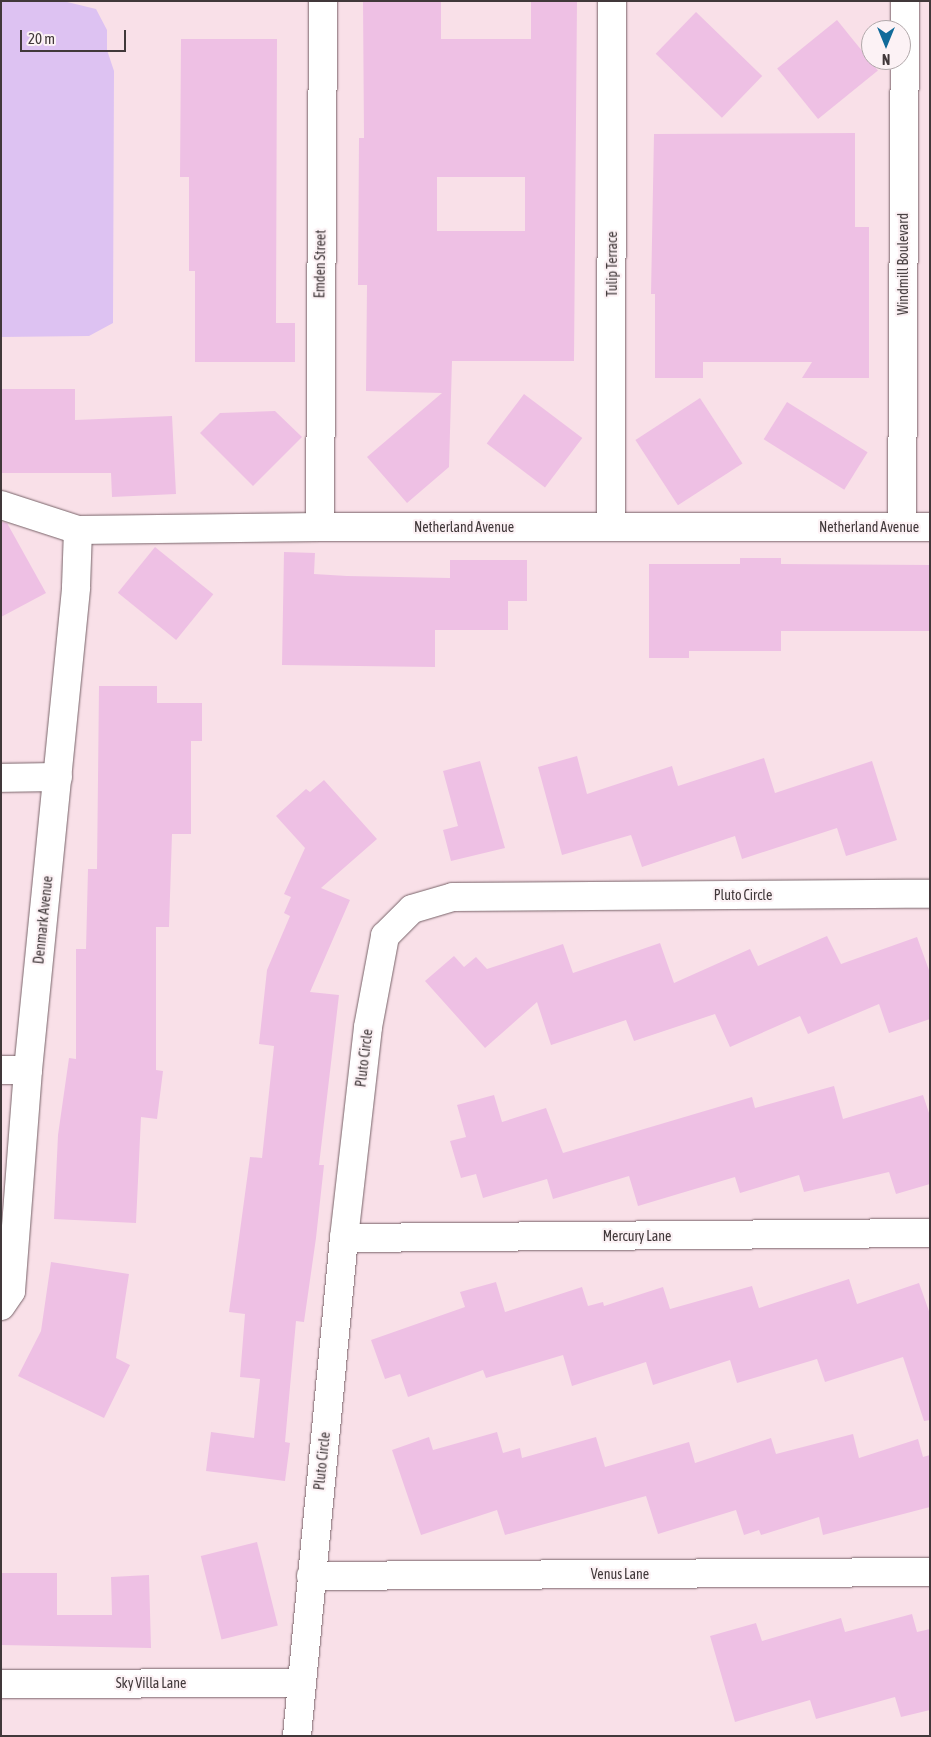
<!DOCTYPE html>
<html>
<head>
<meta charset="utf-8">
<style>
	body { margin:0 }
	#map { position:relative; width:931px; height:1737px; overflow:hidden; background:#f9e0e8; font-family:"Asap Condensed",sans-serif }
	div>[style] { position:absolute }
	.water>* { inset:0; background:#ddc2f2 }
	.building>* { inset:0; background:#eec0e4; transform-origin:0 0 }
	.roads { filter:drop-shadow(0 0 1px #786369) drop-shadow(0 0 1px #786369) }
	.street>* { height:28px; margin:-14px; padding:0 14px; transform-origin:14px; border-radius:14px; background:#fff }
	span { translate:-50% -50%; white-space:nowrap; text-align:center; line-height:1.15; -webkit-text-stroke:4.5px #fcf2f5; paint-order:stroke }
	.street-label { font-size:14px; color:#41383a }
	.frame { position:absolute; inset:0; border:2px solid #41383a; pointer-events:none }
	.north { position:absolute; left:861px; top:20px; width:50px; height:50px; box-sizing:border-box; background:#fcf2f5; border:1px solid #b1a8aa; border-radius:50%; rotate:180deg; font-size:14px; font-weight:700; line-height:20px; text-align:center; color:#41383a }
	.north::after { content:''; display:block; margin:auto; width:18px; height:22px; background:#116b9a; clip-path:polygon(50% 0,100% 100%,50% 72%,0 100%) }
	.scale { position:absolute; left:20px; top:30px; width:106px; height:22px; box-sizing:border-box; border:2px solid #41383a; border-top:0; padding-left:6px; font-size:15px; line-height:18px; white-space:nowrap; color:#41383a; -webkit-text-stroke:4px #fcf2f5; paint-order:stroke }
</style>
</head>
<body>
<div id="map">
	<div class="water">
		<i style="clip-path:polygon(1px 1px,63px 1px,96px 9px,107px 30px,107px 50px,114px 71px,113px 323px,89px 336px,1px 337px)"></i>
	</div>
	<div class="building">
		<i style="clip-path:polygon(evenodd,363px 1px,441px 1px,441px 39px,531px 39px,531px 1px,577px 1px,574px 361px,452px 361px,449px 467px,407px 503px,367px 457px,442px 393px,366px 391px,367px 285px,358px 285px,359px 138px,364px 138px,363px 1px,437px 177px,525px 177px,525px 231px,437px 231px,437px 177px)"></i>
		<i style="left:696px;top:12px;width:92px;height:58px;rotate:44deg"></i>
		<i style="left:837px;top:20px;width:65px;height:77px;rotate:51deg"></i>
		<i style="clip-path:polygon(181px 39px,277px 39px,276px 323px,295px 323px,295px 362px,195px 362px,195px 271px,189px 271px,189px 177px,180px 177px)"></i>
		<i style="clip-path:polygon(855px 133px,855px 227px,869px 227px,869px 378px,802px 378px,812px 362px,703px 362px,703px 378px,655px 378px,655px 294px,651px 294px,654px 134px)"></i>
		<i style="clip-path:polygon(1px 389px,75px 389px,75px 420px,172px 416px,176px 494px,112px 497px,111px 473px,1px 473px)"></i>
		<i style="left:524px;top:394px;width:73px;height:62px;rotate:37deg"></i>
		<i style="left:700px;top:398px;width:78px;height:77px;rotate:57deg"></i>
		<i style="left:787px;top:402px;width:95px;height:44px;rotate:32deg"></i>
		<i style="clip-path:polygon(275px 411px,302px 437px,253px 486px,200px 433px,220px 413px)"></i>
		<i style="clip-path:polygon(1px 522px,7px 523px,46px 593px,1px 617px)"></i>
		<i style="left:155px;top:547px;width:75px;height:59px;rotate:39deg"></i>
		<i style="clip-path:polygon(284px 552px,315px 553px,314px 574px,347px 576px,450px 578px,450px 560px,527px 560px,527px 601px,508px 601px,508px 630px,435px 630px,435px 667px,282px 665px)"></i>
		<i style="clip-path:polygon(740px 558px,781px 558px,781px 564px,930px 565px,930px 631px,781px 631px,781px 651px,689px 651px,689px 658px,649px 658px,649px 564px,740px 564px)"></i>
		<i style="clip-path:polygon(99px 686px,157px 686px,157px 703px,202px 703px,202px 741px,191px 741px,191px 834px,172px 834px,169px 927px,156px 927px,156px 1070px,163px 1071px,157px 1119px,141px 1117px,136px 1223px,54px 1219px,58px 1135px,69px 1058px,76px 1059px,76px 949px,86px 949px,88px 869px,97px 869px)"></i>
		<i style="clip-path:polygon(577px 756px,587px 794px,672px 766px,678px 786px,764px 758px,775px 793px,872px 761px,897px 840px,846px 856px,837px 828px,742px 859px,735px 836px,642px 867px,631px 835px,562px 855px,538px 767px)"></i>
		<i style="clip-path:polygon(480px 761px,505px 848px,451px 861px,443px 830px,458px 826px,443px 771px)"></i>
		<i style="clip-path:polygon(324px 780px,377px 839px,321px 888px,350px 900px,310px 992px,339px 995px,319px 1165px,324px 1165px,316px 1238px,304px 1322px,296px 1321px,285px 1442px,290px 1443px,285px 1481px,206px 1471px,211px 1432px,254px 1438px,260px 1379px,240px 1377px,245px 1314px,229px 1312px,250px 1157px,262px 1158px,274px 1046px,259px 1044px,267px 970px,290px 916px,284px 913px,291px 897px,284px 894px,305px 848px,276px 816px,306px 789px,310px 792px)"></i>
		<i style="clip-path:polygon(827px 936px,841px 964px,917px 937px,930px 973px,930px 1019px,889px 1033px,879px 1004px,808px 1034px,800px 1016px,730px 1047px,715px 1014px,634px 1041px,626px 1020px,551px 1045px,537px 1002px,485px 1048px,425px 981px,454px 956px,464px 967px,476px 957px,487px 969px,563px 944px,573px 973px,660px 943px,674px 983px,750px 949px,758px 966px)"></i>
		<i style="clip-path:polygon(834px 1086px,843px 1119px,923px 1095px,930px 1116px,930px 1184px,896px 1194px,889px 1172px,804px 1192px,799px 1175px,740px 1193px,735px 1177px,638px 1206px,629px 1176px,553px 1199px,547px 1179px,483px 1198px,476px 1174px,461px 1178px,450px 1141px,466px 1137px,457px 1105px,494px 1095px,502px 1122px,546px 1108px,563px 1153px,752px 1097px,755px 1108px)"></i>
		<i style="clip-path:polygon(51px 1262px,129px 1274px,116px 1358px,130px 1365px,104px 1418px,18px 1376px,41px 1331px)"></i>
		<i style="clip-path:polygon(849px 1279px,857px 1304px,919px 1283px,930px 1314px,930px 1420px,924px 1421px,903px 1357px,825px 1382px,817px 1359px,737px 1383px,730px 1360px,653px 1385px,646px 1362px,572px 1386px,563px 1355px,486px 1378px,483px 1370px,408px 1397px,400px 1374px,385px 1379px,371px 1340px,465px 1307px,460px 1292px,496px 1282px,505px 1312px,582px 1287px,588px 1306px,603px 1302px,604px 1306px,663px 1287px,670px 1309px,752px 1286px,759px 1308px)"></i>
		<i style="clip-path:polygon(497px 1432px,503px 1453px,520px 1448px,522px 1458px,596px 1437px,605px 1467px,689px 1442px,695px 1463px,771px 1438px,776px 1454px,853px 1434px,859px 1458px,918px 1439px,923px 1457px,930px 1455px,930px 1507px,823px 1535px,819px 1517px,761px 1535px,759px 1530px,744px 1535px,736px 1510px,658px 1534px,646px 1496px,505px 1535px,497px 1510px,421px 1535px,392px 1450px,429px 1437px,433px 1450px)"></i>
		<i style="left:257px;top:1542px;width:86px;height:58px;rotate:76deg"></i>
		<i style="clip-path:polygon(1px 1573px,57px 1573px,57px 1615px,112px 1615px,111px 1577px,149px 1575px,151px 1648px,1px 1645px)"></i>
		<i style="clip-path:polygon(912px 1614px,917px 1632px,930px 1629px,930px 1710px,901px 1717px,895px 1697px,816px 1719px,810px 1700px,735px 1722px,710px 1636px,756px 1623px,762px 1641px,841px 1618px,845px 1632px)"></i>
	</div>
	<div class="roads">
		<div class="street">
			<i style="left:1px;top:505px;width:81px;rotate:18deg"></i>
			<i style="left:78px;top:530px;width:242px;rotate:-0.7deg"></i>
			<i style="left:320px;top:527px;width:610px"></i>
			<i style="left:320px;top:527px;width:526px;rotate:-89.67deg"></i>
			<i style="left:611px;top:527px;width:526px;rotate:-89.89deg"></i>
			<i style="left:902px;top:527px;width:526px;rotate:-89.67deg"></i>
			<i style="left:1px;top:778px;width:57px;rotate:-1deg"></i>
			<i style="left:1px;top:1070px;width:27px"></i>
			<i style="left:344px;top:1238px;width:586px;rotate:-0.49deg"></i>
			<i style="left:1px;top:1306px;width:18px;rotate:-56deg"></i>
			<i style="left:11px;top:1291px;width:222px;rotate:-85.6deg"></i>
			<i style="left:28px;top:1070px;width:485px;rotate:-84.3deg"></i>
			<i style="left:76px;top:587px;width:57px;rotate:-88deg"></i>
			<i style="left:311px;top:1576px;width:619px;rotate:-0.37deg"></i>
			<i style="left:1px;top:1684px;width:300px;rotate:-0.2deg"></i>
			<i style="left:297px;top:1736px;width:500px;rotate:-84.61deg"></i>
			<i style="left:344px;top:1238px;width:212px;rotate:-83.5deg"></i>
			<i style="left:368px;top:1027px;width:93px;rotate:-79.4deg"></i>
			<i style="left:385px;top:936px;width:38px;rotate:-45deg"></i>
			<i style="left:412px;top:909px;width:43px;rotate:-16.3deg"></i>
			<i style="left:453px;top:897px;width:477px;rotate:-0.4deg"></i>
		</div>
	</div>
	<div class="street-label">
		<span style="left:320px;top:264px;rotate:-89deg">Emden Street</span>
		<span style="left:612px;top:264px;rotate:-90deg">Tulip Terrace</span>
		<span style="left:903px;top:264px;rotate:-90deg">Windmill Boulevard</span>
		<span style="left:464px;top:527px">Netherland Avenue</span>
		<span style="left:869px;top:527px">Netherland Avenue</span>
		<span style="left:743px;top:895px">Pluto Circle</span>
		<span style="left:43px;top:920px;rotate:-84deg">Denmark Avenue</span>
		<span style="left:364px;top:1058px;rotate:-83deg">Pluto Circle</span>
		<span style="left:637px;top:1236px">Mercury Lane</span>
		<span style="left:322px;top:1461px;rotate:-84deg">Pluto Circle</span>
		<span style="left:620px;top:1574px">Venus Lane</span>
		<span style="left:151px;top:1683px">Sky Villa Lane</span>
	</div>
	<div class="frame"></div>
	<div class="north">N</div>
	<div class="scale">20 m</div>
</div>
</body>
</html>
